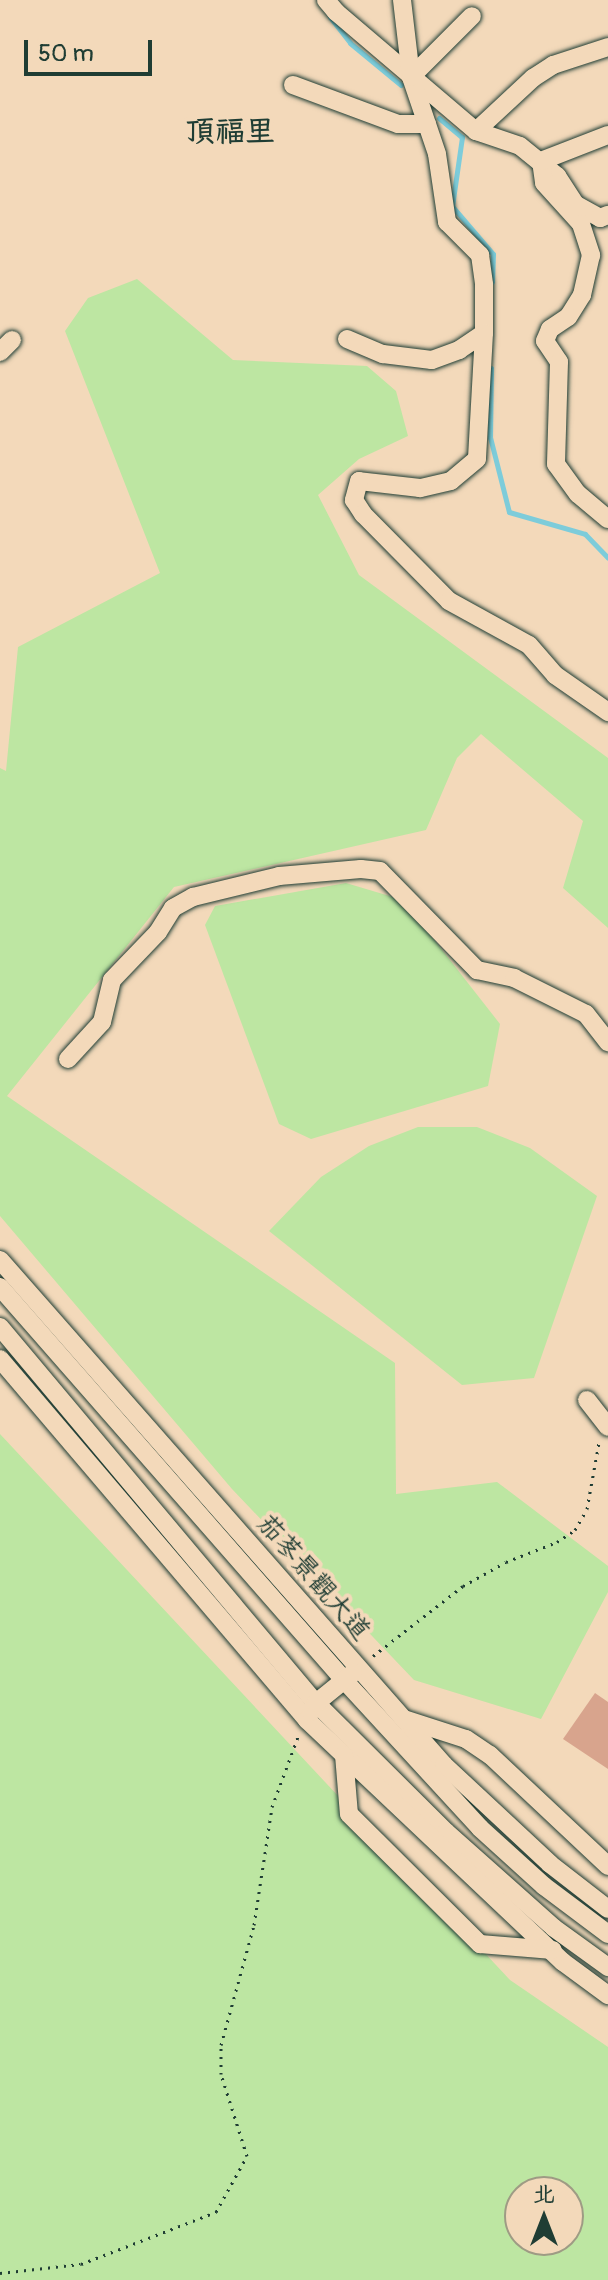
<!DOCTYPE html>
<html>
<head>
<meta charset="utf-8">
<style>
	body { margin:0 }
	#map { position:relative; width:608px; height:2280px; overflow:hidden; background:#f3d9ba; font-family:Pangolin,"LXGW WenKai TC",sans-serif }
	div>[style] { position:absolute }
	.green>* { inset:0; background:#bde6a2 }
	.stream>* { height:5px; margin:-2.5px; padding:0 2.5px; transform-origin:2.5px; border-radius:2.5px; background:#7dccda }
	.building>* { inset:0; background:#d8a48d }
	.path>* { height:3px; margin-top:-1.5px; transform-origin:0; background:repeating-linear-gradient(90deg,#1f3d34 0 2px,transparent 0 8px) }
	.roads { filter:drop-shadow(0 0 2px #1f3d34) drop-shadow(0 0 2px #1f3d34) }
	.minor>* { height:18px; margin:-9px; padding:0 9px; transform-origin:9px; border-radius:9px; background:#f3d9ba }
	span { translate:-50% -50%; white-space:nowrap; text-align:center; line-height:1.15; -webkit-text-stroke:8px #f3d9ba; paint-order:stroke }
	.street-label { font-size:26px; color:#1f3d34 }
	.quarter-label { font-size:30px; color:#1f3d34; font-weight:700 }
	.north { position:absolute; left:504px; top:2176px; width:80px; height:80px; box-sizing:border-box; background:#f3d9ba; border:2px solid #9e9b84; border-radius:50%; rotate:0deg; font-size:22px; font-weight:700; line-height:32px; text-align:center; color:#1f3d34 }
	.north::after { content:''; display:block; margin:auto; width:28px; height:36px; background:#1f3d34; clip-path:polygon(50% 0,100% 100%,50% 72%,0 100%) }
	.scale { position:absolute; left:24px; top:40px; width:128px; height:36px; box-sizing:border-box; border:4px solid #1f3d34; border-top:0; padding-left:10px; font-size:24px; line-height:28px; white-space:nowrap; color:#1f3d34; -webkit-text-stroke:6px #f3d9ba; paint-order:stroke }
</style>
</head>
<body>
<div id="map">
	<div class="green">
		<i style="clip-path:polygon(137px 279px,233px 360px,367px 366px,396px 391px,408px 436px,359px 459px,318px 495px,359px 575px,608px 758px,608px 928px,563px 888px,583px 821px,481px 734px,457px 758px,426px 830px,174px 887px,7px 1096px,395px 1363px,396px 1494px,497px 1482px,608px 1566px,608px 1592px,541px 1719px,414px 1680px,232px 1489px,0 1216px,0 768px,6px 771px,18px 647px,160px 573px,65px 331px,88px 298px)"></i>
		<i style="clip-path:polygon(346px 883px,403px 900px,500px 1024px,488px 1086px,311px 1139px,279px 1124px,205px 925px,215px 906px)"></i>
		<i style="clip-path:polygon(418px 1127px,477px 1127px,530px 1148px,597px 1196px,534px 1378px,462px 1385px,269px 1231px,321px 1177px,369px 1146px)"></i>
		<i style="clip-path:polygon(evenodd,0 1434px,510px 1980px,608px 2047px,608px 2280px,0 2280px,0 1434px,520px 2192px,568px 2192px,568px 2240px,520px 2240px,520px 2192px)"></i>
	</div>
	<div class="stream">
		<i style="left:330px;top:17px;width:33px;rotate:52deg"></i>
		<i style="left:350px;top:43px;width:66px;rotate:39.5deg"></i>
		<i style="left:439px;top:118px;width:30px;rotate:40deg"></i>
		<i style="left:462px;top:137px;width:70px;rotate:98.2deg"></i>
		<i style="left:452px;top:206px;width:63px;rotate:49.5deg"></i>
		<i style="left:493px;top:254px;width:28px;rotate:92deg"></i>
		<i style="left:491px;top:368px;width:69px;rotate:90.8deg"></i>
		<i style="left:490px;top:437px;width:77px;rotate:75.8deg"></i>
		<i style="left:509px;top:512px;width:79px;rotate:16.1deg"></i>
		<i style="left:585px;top:534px;width:33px;rotate:46deg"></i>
	</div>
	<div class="building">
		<i style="clip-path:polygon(595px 1693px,608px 1702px,608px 1769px,563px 1739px)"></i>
	</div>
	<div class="path">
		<i style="left:373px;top:1656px;width:114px;rotate:-37.9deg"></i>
		<i style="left:463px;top:1586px;width:49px;rotate:-29.2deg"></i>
		<i style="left:506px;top:1562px;width:55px;rotate:-21.4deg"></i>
		<i style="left:557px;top:1542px;width:22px;rotate:-34deg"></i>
		<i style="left:575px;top:1530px;width:24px;rotate:-60deg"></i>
		<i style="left:587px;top:1509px;width:68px;rotate:-79.8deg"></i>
		<i style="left:0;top:2273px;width:81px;rotate:-6.3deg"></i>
		<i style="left:81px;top:2264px;width:145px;rotate:-21.1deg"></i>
		<i style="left:216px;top:2212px;width:64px;rotate:-61deg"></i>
		<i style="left:247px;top:2156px;width:86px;rotate:-107.6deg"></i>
		<i style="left:221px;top:2074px;width:29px;rotate:-90deg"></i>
		<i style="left:221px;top:2045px;width:124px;rotate:-74.6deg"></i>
		<i style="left:254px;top:1925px;width:119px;rotate:-81.3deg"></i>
		<i style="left:272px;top:1807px;width:78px;rotate:-69.7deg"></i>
	</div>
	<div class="roads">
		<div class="minor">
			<i style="left:326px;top:0;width:16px;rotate:50deg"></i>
			<i style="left:336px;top:12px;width:184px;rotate:40.4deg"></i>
			<i style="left:476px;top:131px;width:46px;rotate:18.8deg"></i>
			<i style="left:520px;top:146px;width:48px;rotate:39deg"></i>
			<i style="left:557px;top:176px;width:33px;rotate:57deg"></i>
			<i style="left:575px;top:204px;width:29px;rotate:29deg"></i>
			<i style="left:600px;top:218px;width:9px;rotate:-21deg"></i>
			<i style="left:402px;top:0;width:78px;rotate:83.3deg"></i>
			<i style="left:411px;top:77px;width:81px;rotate:71.3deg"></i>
			<i style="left:437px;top:154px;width:69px;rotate:81.6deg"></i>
			<i style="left:447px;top:222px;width:47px;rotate:45deg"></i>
			<i style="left:480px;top:255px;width:30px;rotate:82deg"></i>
			<i style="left:484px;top:285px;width:48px;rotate:90deg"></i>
			<i style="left:484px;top:333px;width:126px;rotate:93.2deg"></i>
			<i style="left:477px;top:459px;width:34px;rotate:140deg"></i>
			<i style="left:451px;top:481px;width:32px;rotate:167deg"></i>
			<i style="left:420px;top:488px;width:61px;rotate:-173.5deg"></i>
			<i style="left:359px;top:481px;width:20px;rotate:105deg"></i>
			<i style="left:354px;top:500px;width:17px;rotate:57deg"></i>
			<i style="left:363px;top:514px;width:122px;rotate:45.3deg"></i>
			<i style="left:449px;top:601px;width:91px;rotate:28.8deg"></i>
			<i style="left:529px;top:645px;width:40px;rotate:49deg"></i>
			<i style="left:555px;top:675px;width:65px;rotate:34.9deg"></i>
			<i style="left:411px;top:77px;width:86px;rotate:-45deg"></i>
			<i style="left:293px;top:85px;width:112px;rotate:20.4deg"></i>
			<i style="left:398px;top:124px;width:29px"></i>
			<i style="left:476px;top:131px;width:78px;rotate:-42.9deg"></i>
			<i style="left:533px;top:78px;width:24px;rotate:-33deg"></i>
			<i style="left:553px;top:65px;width:58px;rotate:-18.1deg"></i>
			<i style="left:541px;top:161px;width:22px;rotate:82deg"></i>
			<i style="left:544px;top:183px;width:55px;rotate:47.9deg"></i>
			<i style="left:581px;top:224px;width:33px;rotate:72deg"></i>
			<i style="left:591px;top:255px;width:41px;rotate:102.7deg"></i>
			<i style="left:582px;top:295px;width:26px;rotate:122deg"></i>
			<i style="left:568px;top:317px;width:22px;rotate:146deg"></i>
			<i style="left:550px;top:329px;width:13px;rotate:113deg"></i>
			<i style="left:545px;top:341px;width:25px;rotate:56deg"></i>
			<i style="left:559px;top:362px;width:102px;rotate:91.7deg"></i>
			<i style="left:556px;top:464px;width:37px;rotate:54deg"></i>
			<i style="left:578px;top:494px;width:39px;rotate:40deg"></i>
			<i style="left:541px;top:161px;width:72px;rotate:-21.2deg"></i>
			<i style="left:347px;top:339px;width:39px;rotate:23deg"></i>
			<i style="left:383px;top:354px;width:49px;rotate:7deg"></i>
			<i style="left:432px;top:360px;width:29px;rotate:-20deg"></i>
			<i style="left:459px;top:350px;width:30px;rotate:-34deg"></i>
			<i style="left:0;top:352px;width:17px;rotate:-45deg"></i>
			<i style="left:68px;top:1059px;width:50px;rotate:-47.4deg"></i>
			<i style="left:102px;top:1022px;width:43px;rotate:-76.6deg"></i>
			<i style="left:112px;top:980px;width:66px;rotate:-46.2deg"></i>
			<i style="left:158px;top:932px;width:28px;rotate:-58deg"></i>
			<i style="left:173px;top:908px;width:23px;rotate:-29deg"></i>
			<i style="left:193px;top:897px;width:89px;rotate:-13.7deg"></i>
			<i style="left:279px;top:876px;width:82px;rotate:-4.9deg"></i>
			<i style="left:361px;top:869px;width:19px;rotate:6deg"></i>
			<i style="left:380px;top:871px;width:139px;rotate:45.6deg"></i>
			<i style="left:477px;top:970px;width:38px;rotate:12deg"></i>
			<i style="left:514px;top:978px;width:80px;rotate:26.6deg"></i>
			<i style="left:586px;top:1014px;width:36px;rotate:52deg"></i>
			<i style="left:0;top:1260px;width:672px;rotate:48.68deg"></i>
			<i style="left:444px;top:1765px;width:145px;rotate:43deg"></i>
			<i style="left:550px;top:1864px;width:73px;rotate:37.8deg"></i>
			<i style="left:0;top:1287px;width:522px;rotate:48.8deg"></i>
			<i style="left:344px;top:1680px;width:201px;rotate:47.4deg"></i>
			<i style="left:480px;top:1828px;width:86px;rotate:42.2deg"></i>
			<i style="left:544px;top:1886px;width:80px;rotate:36.9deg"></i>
			<i style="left:0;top:1327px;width:491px;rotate:50deg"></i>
			<i style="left:316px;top:1703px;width:183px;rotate:44.8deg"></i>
			<i style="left:446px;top:1832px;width:144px;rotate:41.6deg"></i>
			<i style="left:554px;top:1928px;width:67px;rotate:35.8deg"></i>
			<i style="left:0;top:1359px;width:474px;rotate:49.6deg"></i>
			<i style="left:307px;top:1720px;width:352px;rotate:43.4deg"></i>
			<i style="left:563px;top:1962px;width:56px;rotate:36.3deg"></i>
			<i style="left:587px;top:1400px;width:34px;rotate:52deg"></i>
			<i style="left:311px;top:1712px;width:10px;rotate:-61deg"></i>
			<i style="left:316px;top:1703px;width:48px;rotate:-39deg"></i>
			<i style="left:404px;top:1719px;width:65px;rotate:17.9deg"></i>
			<i style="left:466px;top:1739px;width:29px;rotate:34deg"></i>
			<i style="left:490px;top:1755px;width:162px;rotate:43.2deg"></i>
			<i style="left:344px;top:1755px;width:59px;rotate:85.2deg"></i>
			<i style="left:349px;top:1814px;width:185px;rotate:44.8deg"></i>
			<i style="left:480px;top:1944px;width:73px;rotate:4.7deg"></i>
		</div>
	</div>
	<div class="street-label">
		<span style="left:313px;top:1578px;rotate:49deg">茄苳景觀大道</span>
	</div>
	<div class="quarter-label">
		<span style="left:230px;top:132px">頂福里</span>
	</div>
	<div class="north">北</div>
	<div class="scale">50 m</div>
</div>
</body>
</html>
